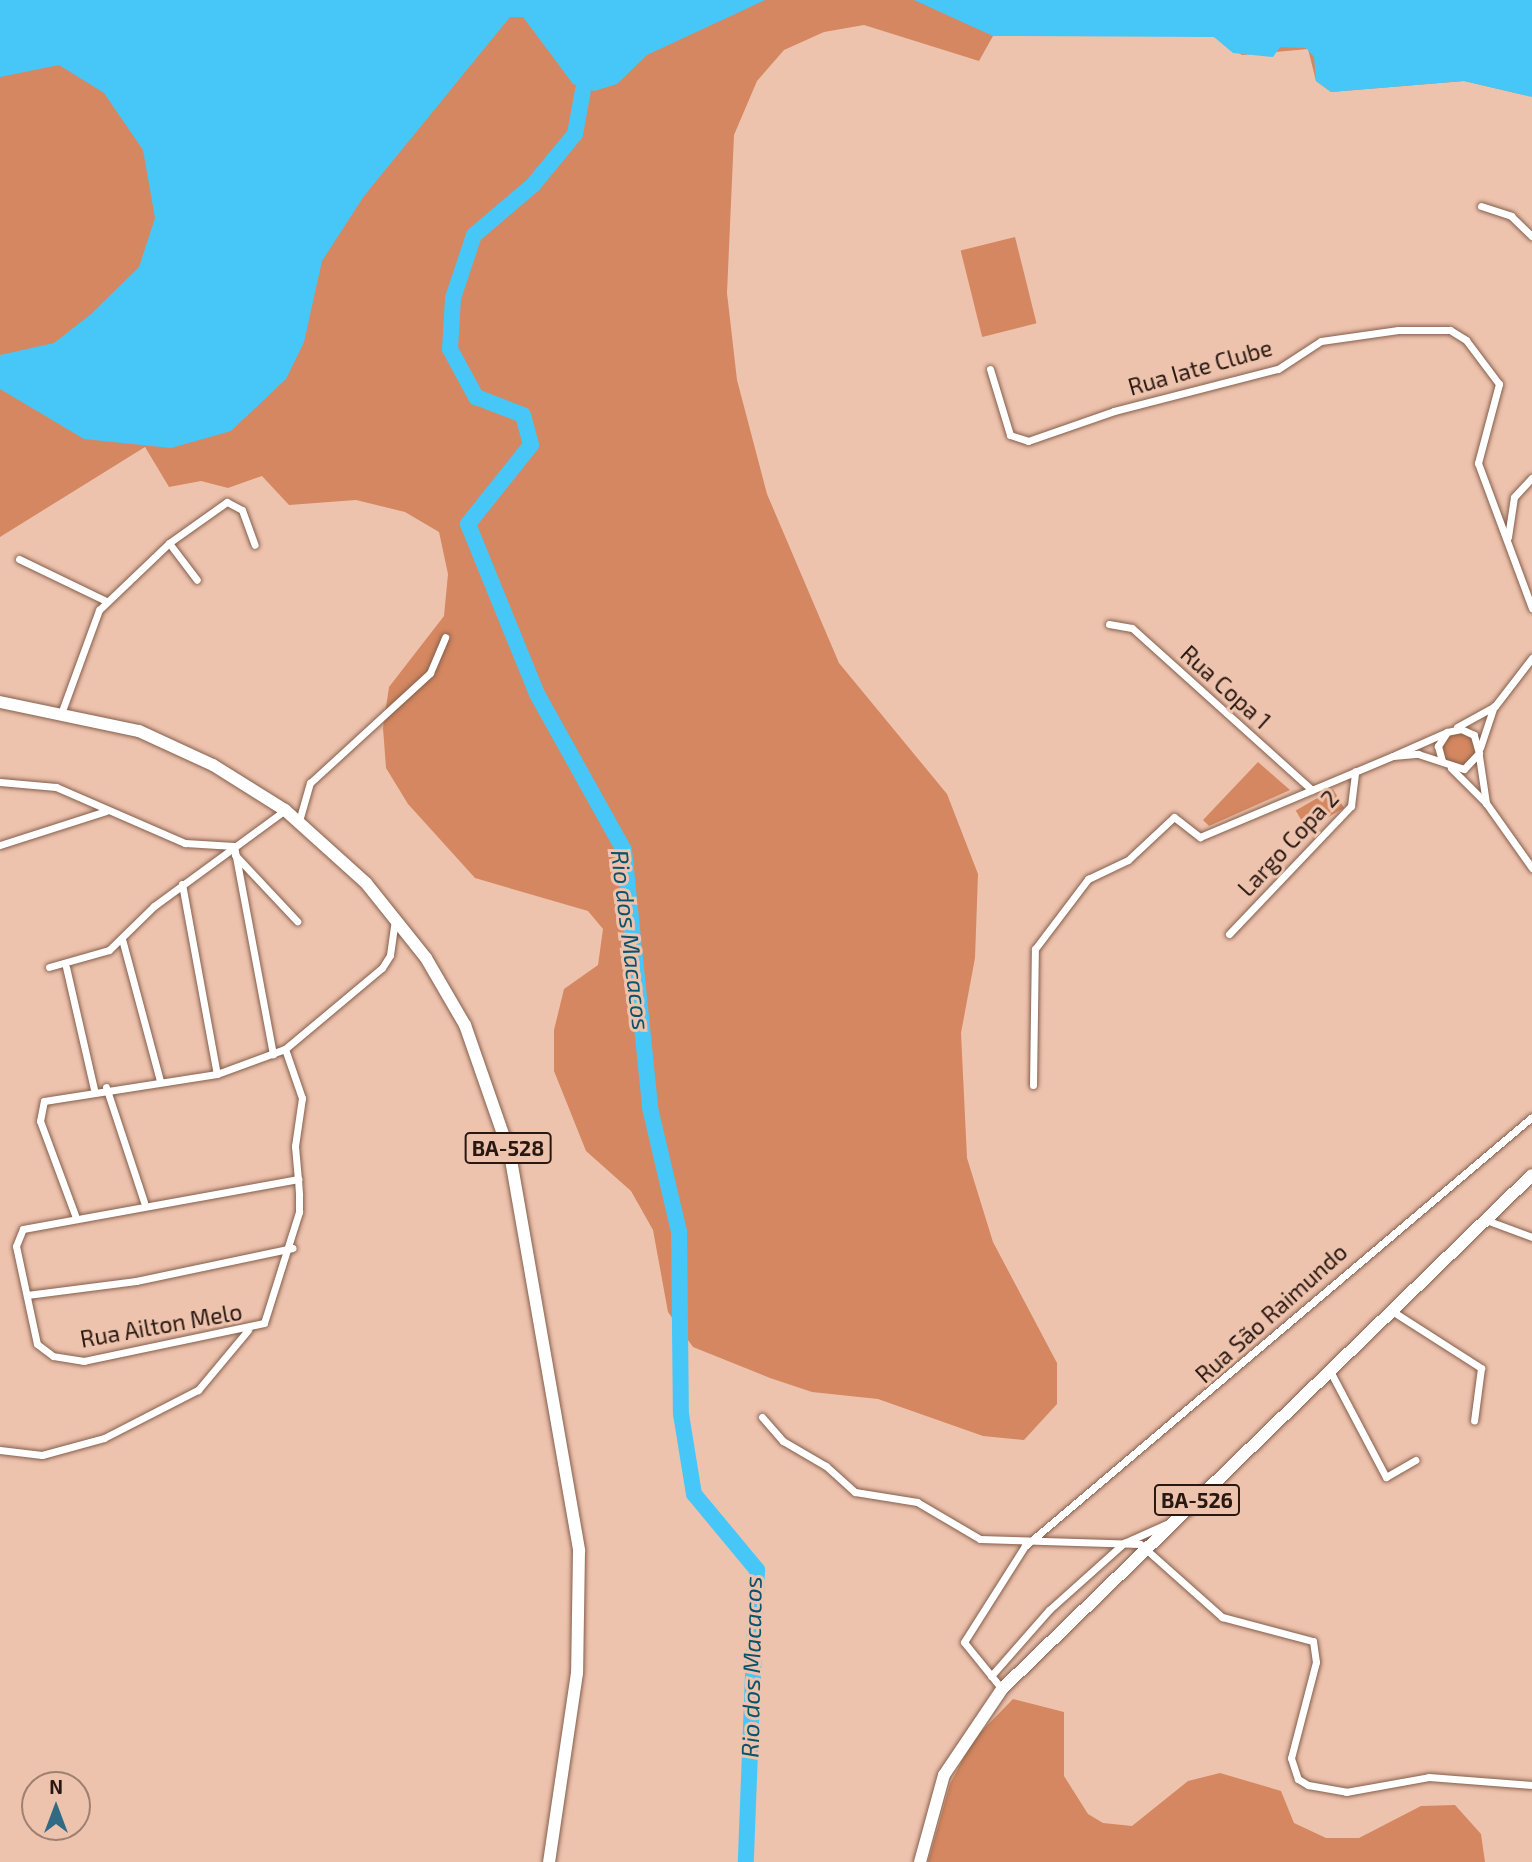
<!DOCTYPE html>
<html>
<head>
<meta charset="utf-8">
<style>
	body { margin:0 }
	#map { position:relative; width:1532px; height:1862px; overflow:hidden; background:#eec3ae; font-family:"Exo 2",sans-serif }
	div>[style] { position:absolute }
	.green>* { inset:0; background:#d48760; transform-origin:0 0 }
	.round { border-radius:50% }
	.water>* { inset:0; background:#47c7f7 }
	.river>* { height:16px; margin:-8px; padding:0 8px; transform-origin:8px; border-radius:8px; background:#47c7f7 }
	.roads { filter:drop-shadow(0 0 2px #845f4c) drop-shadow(0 0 2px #845f4c) }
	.street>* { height:7px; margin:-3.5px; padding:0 3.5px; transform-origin:3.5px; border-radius:3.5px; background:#fff }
	.primary>* { height:12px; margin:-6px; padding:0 6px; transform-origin:6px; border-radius:6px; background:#fff }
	span { translate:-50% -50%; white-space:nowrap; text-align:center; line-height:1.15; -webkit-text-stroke:6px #eec3ae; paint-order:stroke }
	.shield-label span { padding:2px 5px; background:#eec3ae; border:2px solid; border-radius:5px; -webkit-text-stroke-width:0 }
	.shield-label { font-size:21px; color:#281811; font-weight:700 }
	.street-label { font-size:23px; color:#281811 }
	.water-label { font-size:24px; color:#09536c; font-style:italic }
	.north { position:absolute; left:21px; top:1771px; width:70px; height:70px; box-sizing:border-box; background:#eec3ae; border:2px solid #9f7f6f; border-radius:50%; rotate:0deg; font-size:19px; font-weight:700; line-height:28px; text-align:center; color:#281811 }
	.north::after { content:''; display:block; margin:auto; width:24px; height:32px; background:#306b83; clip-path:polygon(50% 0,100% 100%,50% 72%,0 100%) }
</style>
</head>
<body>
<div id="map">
	<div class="green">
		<i style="clip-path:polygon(679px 0,993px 0,1421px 61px,1532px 97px,1464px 81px,1331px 92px,1316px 81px,1308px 49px,1242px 55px,1214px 37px,1015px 32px,993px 36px,979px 61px,864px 25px,824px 32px,784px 50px,757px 81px,734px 135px,727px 293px,737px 380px,767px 494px,839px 663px,947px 794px,978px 874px,975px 958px,961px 1033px,967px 1158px,993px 1242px,1057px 1363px,1057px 1404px,1024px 1440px,983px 1436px,878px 1399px,812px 1392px,770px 1378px,693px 1347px,668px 1312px,653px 1230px,631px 1191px,586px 1151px,554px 1071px,554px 1030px,564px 989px,598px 965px,603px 929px,588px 911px,475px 878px,408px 804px,386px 768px,383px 728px,389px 687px,444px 616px,448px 574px,439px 532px,405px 512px,356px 500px,289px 505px,262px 476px,228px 488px,201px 481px,169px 487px,145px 447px,0 537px,0 63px)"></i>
		<i style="left:1015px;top:237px;width:89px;height:56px;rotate:76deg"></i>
		<i class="round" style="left:1441px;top:732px;width:34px;height:34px"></i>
		<i style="clip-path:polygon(1258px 762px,1290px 790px,1209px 826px,1203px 820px)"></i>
		<i style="left:1333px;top:789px;width:22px;height:43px;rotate:60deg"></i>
		<i style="clip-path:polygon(1013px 1699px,1064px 1712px,1064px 1776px,1088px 1814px,1103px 1823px,1132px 1826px,1188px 1781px,1220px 1773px,1281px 1791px,1294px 1823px,1326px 1838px,1359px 1838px,1421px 1806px,1455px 1805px,1481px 1834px,1485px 1862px,928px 1862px,950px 1784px,973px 1740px)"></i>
	</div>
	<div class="water">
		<i style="clip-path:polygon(0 0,765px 0,647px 55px,617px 84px,594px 91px,573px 84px,523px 17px,510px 17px,364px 196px,322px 261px,304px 342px,286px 379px,231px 431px,171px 448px,84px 439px,0 389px,0 355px,54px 343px,90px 315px,139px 267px,155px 218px,143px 150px,104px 93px,59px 65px,0 77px)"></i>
		<i style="clip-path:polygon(914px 0,1532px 0,1532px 97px,1464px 81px,1331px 92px,1316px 81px,1314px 57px,1306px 48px,1280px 47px,1273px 57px,1233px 53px,1214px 37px,993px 36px)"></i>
	</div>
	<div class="river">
		<i style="left:583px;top:90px;width:45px;rotate:100.3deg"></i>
		<i style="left:575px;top:134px;width:66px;rotate:129.5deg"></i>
		<i style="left:533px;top:185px;width:77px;rotate:139.7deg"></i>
		<i style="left:474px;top:235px;width:66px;rotate:108.4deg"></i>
		<i style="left:453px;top:298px;width:51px;rotate:93.4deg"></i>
		<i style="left:450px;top:349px;width:55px;rotate:61.6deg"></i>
		<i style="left:476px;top:397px;width:50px;rotate:21deg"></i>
		<i style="left:523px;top:415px;width:31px;rotate:75deg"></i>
		<i style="left:531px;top:445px;width:101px;rotate:128.6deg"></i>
		<i style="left:468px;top:524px;width:183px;rotate:67.9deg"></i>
		<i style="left:537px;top:694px;width:179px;rotate:60.9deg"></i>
		<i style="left:624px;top:850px;width:259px;rotate:84.2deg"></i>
		<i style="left:650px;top:1108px;width:127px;rotate:76.8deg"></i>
		<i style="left:679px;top:1232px;width:182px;rotate:89.4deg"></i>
		<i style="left:681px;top:1414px;width:81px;rotate:80.8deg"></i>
		<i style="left:694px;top:1494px;width:99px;rotate:50.3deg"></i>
		<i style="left:757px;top:1570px;width:292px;rotate:92.2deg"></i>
	</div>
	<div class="roads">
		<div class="street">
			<i style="left:1481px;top:206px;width:32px;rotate:18deg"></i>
			<i style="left:1511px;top:216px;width:29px;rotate:44deg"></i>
			<i style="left:990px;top:369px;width:69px;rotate:73.1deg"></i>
			<i style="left:1010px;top:435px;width:19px;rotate:18deg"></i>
			<i style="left:1028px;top:441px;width:91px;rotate:-19.2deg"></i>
			<i style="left:1114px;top:411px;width:169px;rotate:-14.4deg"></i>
			<i style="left:1278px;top:369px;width:51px;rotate:-33.1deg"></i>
			<i style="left:1321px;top:341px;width:78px;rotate:-8.1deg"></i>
			<i style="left:1398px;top:330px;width:52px"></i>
			<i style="left:1450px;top:330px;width:19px;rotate:32deg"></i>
			<i style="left:1466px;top:340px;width:55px;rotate:53.1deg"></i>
			<i style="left:1499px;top:384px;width:82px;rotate:104.9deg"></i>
			<i style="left:1478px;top:463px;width:155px;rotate:69.6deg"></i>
			<i style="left:1508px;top:537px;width:40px;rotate:-81.5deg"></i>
			<i style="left:1514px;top:497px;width:26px;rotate:-47deg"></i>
			<i style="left:169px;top:543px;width:46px;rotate:52.9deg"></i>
			<i style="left:19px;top:559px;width:97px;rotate:25.8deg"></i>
			<i style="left:1109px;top:624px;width:23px;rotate:10deg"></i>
			<i style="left:1132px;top:628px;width:242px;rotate:42deg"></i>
			<i style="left:62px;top:711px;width:108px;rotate:-69.9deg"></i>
			<i style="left:99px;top:610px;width:97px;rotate:-43.7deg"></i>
			<i style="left:169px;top:543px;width:71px;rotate:-35.3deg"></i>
			<i style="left:227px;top:502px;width:17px;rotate:28deg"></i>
			<i style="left:242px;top:510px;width:37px;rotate:70deg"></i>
			<i style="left:1457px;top:727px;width:43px;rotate:-28.9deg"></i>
			<i style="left:1495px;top:706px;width:61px;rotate:-52.4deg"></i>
			<i style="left:1480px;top:748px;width:44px;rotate:-71.6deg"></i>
			<i style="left:1395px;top:755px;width:57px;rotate:-23.9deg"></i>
			<i style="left:1479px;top:756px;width:48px;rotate:81.5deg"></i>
			<i style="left:1451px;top:768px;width:49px;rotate:45deg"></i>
			<i style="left:1486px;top:803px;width:80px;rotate:54.7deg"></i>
			<i style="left:0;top:782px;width:56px;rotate:5.1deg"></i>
			<i style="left:56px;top:787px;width:141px;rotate:23.5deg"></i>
			<i style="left:185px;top:843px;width:49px;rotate:3.5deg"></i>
			<i style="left:234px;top:846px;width:212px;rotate:79.4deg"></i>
			<i style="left:299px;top:821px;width:40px;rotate:-74deg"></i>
			<i style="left:310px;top:783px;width:163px;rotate:-42.5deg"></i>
			<i style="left:430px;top:673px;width:39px;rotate:-67deg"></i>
			<i style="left:0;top:845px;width:111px;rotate:-17.8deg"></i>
			<i style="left:235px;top:855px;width:91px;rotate:46.8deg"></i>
			<i style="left:182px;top:884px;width:193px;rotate:79.6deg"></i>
			<i style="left:1229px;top:934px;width:177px;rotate:-46.4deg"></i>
			<i style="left:1351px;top:806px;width:35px;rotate:-83deg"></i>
			<i style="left:122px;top:939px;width:147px;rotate:75deg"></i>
			<i style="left:49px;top:967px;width:62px;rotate:-15.8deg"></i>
			<i style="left:109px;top:950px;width:63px;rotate:-44.4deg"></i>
			<i style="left:154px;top:906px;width:162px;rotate:-36.2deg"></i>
			<i style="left:66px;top:967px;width:125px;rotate:77.1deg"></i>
			<i style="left:285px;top:1049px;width:52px;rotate:70.9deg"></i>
			<i style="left:302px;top:1098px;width:49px;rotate:98.3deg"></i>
			<i style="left:295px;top:1146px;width:33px;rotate:85deg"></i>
			<i style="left:298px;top:1179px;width:16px;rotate:86deg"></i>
			<i style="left:299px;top:1195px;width:17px;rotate:90deg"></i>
			<i style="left:299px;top:1212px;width:116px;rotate:107.5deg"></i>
			<i style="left:264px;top:1323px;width:184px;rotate:168.1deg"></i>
			<i style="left:84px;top:1361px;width:31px;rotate:-171deg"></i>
			<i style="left:53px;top:1356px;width:20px;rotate:-143deg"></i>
			<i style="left:37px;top:1344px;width:100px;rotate:-102.1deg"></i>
			<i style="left:16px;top:1246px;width:18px;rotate:-68deg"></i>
			<i style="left:23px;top:1229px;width:280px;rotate:-10.3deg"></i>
			<i style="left:1033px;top:1085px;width:136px;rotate:-89.2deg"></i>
			<i style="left:1035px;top:949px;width:88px;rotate:-52.9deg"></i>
			<i style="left:1088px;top:879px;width:44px;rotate:-25.4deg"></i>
			<i style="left:1128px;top:860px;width:63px;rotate:-43.1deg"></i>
			<i style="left:1174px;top:817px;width:33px;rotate:38deg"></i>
			<i style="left:1200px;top:837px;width:209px;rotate:-22.8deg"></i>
			<i style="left:1393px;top:756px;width:25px;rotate:-5deg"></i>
			<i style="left:1418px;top:754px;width:48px;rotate:18.1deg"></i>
			<i style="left:1464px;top:769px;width:22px;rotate:-47deg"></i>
			<i style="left:1479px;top:753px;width:19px;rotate:-106deg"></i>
			<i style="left:1474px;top:735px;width:14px;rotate:-155deg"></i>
			<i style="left:1461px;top:729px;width:14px;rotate:168deg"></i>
			<i style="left:1447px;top:732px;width:17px;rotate:123deg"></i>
			<i style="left:1438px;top:746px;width:16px;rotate:75deg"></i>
			<i style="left:106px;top:1087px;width:121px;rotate:71.7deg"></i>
			<i style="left:75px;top:1215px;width:100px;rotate:-110.4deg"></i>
			<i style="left:40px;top:1121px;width:20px;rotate:-79deg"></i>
			<i style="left:44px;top:1101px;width:175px;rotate:-8.9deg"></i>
			<i style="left:217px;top:1074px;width:72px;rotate:-20.2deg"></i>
			<i style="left:285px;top:1049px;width:126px;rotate:-39.9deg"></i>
			<i style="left:382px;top:968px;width:15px;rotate:-58deg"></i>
			<i style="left:390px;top:955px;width:35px;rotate:-82deg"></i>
			<i style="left:1486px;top:1220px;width:49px;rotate:20.3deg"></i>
			<i style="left:27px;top:1295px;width:110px;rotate:-7.3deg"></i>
			<i style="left:136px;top:1281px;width:160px;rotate:-11.9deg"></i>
			<i style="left:1392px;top:1311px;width:106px;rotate:32.6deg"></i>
			<i style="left:1481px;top:1368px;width:53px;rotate:97.5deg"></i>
			<i style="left:1330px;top:1371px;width:120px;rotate:62.2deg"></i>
			<i style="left:1386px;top:1477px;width:34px;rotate:-30deg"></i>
			<i style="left:762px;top:1417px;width:32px;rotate:49deg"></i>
			<i style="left:783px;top:1441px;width:50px;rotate:30.2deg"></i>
			<i style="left:826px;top:1466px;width:39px;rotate:42deg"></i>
			<i style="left:855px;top:1492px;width:63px;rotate:9.2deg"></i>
			<i style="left:917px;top:1502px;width:73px;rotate:30.4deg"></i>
			<i style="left:980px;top:1539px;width:160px;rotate:1.8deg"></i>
			<i style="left:1140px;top:1544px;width:110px;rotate:41.7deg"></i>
			<i style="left:1222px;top:1617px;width:94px;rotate:14.8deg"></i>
			<i style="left:1313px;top:1641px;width:21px;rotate:82deg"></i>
			<i style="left:1316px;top:1662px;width:99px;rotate:104.6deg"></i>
			<i style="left:1291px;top:1758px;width:22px;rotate:72deg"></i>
			<i style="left:1298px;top:1779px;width:12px;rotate:31deg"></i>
			<i style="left:1308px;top:1785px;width:39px;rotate:10deg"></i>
			<i style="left:1346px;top:1792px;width:84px;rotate:-10.2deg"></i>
			<i style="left:1429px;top:1777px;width:103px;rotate:4.4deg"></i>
			<i style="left:0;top:1450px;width:42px;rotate:6.8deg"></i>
			<i style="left:42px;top:1455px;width:64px;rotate:-15.3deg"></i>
			<i style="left:104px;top:1438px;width:106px;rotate:-27.1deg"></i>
			<i style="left:198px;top:1390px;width:78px;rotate:-50.2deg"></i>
			<i style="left:991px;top:1676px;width:88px;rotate:-48.7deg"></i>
			<i style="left:1049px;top:1610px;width:101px;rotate:-41.8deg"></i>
			<i style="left:1124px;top:1543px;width:49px;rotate:-24deg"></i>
			<i style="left:1002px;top:1689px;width:60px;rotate:-129deg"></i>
			<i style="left:964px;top:1642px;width:114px;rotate:-57.6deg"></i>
			<i style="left:1025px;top:1546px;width:664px;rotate:-40.24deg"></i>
		</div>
		<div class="primary">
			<i style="left:0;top:702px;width:142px;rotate:11.8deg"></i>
			<i style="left:139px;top:731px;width:81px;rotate:24.7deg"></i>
			<i style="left:213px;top:765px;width:85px;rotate:32deg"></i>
			<i style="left:285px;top:810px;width:109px;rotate:42deg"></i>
			<i style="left:366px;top:883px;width:96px;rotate:51.3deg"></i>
			<i style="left:426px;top:958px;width:78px;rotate:59.8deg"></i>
			<i style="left:465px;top:1025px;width:137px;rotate:70.8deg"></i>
			<i style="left:510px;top:1154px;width:403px;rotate:80.1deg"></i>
			<i style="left:579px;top:1551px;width:122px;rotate:90.9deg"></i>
			<i style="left:577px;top:1673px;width:191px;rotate:98.4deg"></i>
			<i style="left:920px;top:1862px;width:90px;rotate:-74.6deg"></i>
			<i style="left:944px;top:1775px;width:104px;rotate:-56deg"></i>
			<i style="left:1002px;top:1689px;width:738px;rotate:-44.12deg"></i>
		</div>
	</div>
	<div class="shield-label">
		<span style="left:508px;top:1148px">BA-528</span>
		<span style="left:1197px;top:1500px">BA-526</span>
	</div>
	<div class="street-label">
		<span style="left:1200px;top:367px;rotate:-16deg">Rua Iate Clube</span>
		<span style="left:1226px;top:687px;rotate:42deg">Rua Copa 1</span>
		<span style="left:1288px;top:843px;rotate:-47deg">Largo Copa 2</span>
		<span style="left:1271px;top:1313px;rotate:-42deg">Rua São Raimundo</span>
		<span style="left:161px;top:1325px;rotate:-10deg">Rua Ailton Melo</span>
	</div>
	<div class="water-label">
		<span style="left:631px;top:940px;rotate:83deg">Rio dos Macacos</span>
		<span style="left:751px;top:1667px;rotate:-89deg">Rio dos Macacos</span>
	</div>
	<div class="north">N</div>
</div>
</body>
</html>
